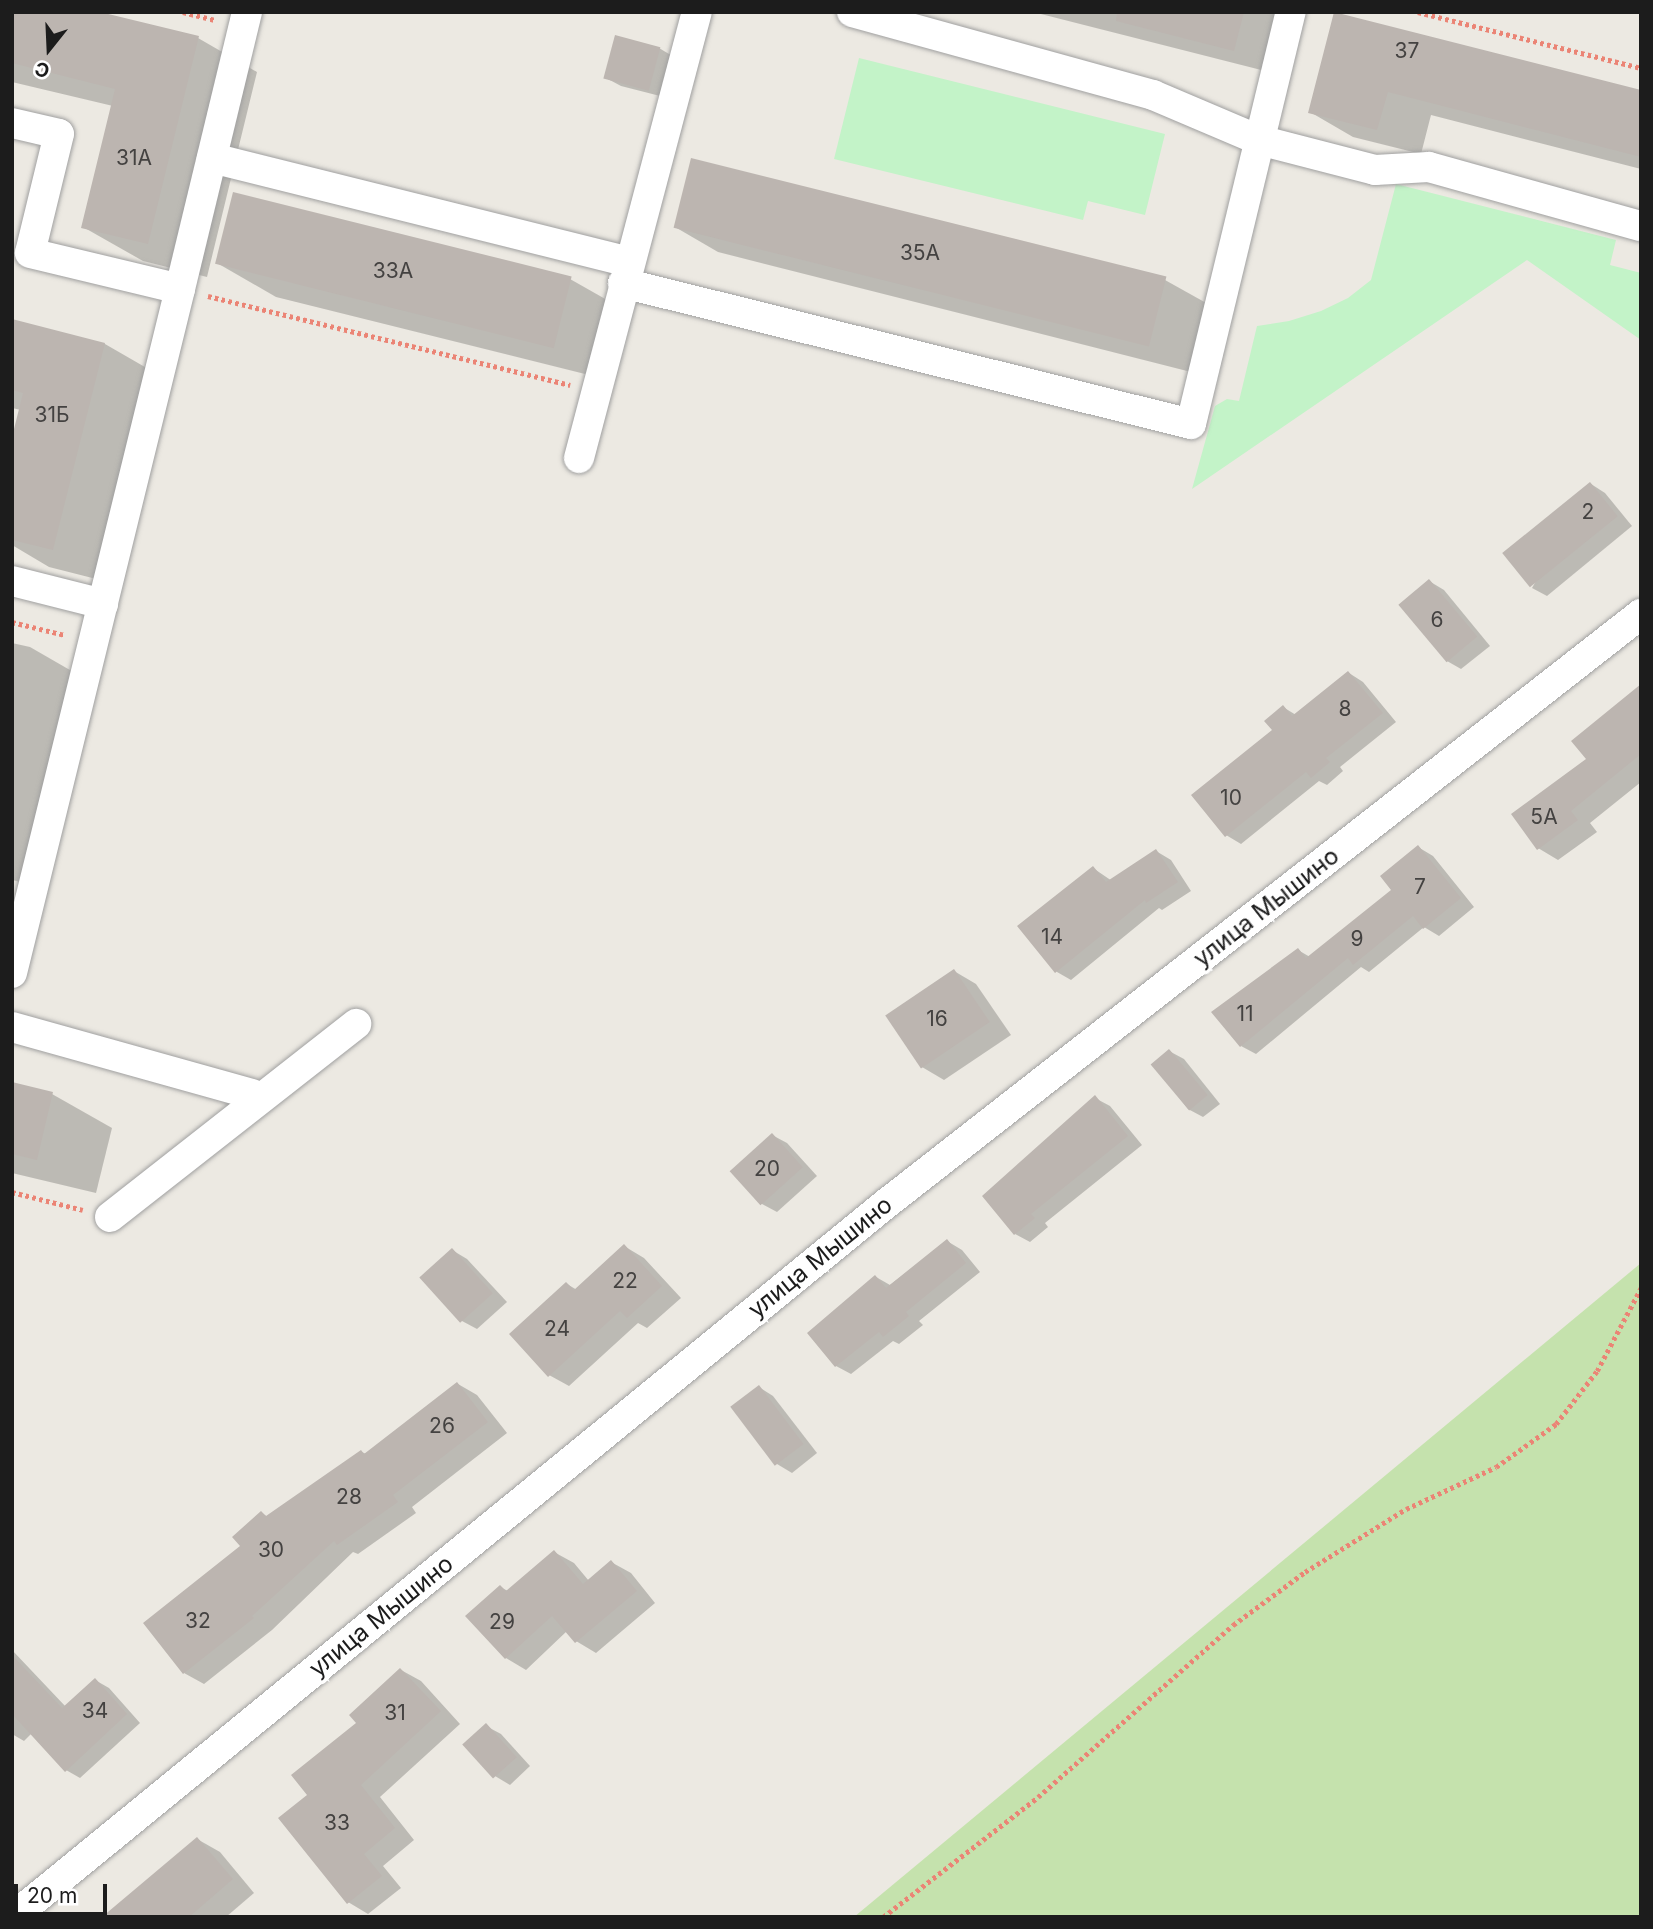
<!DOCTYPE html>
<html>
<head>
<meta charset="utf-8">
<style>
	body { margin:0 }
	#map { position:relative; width:1653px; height:1929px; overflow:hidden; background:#ece9e2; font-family:Inter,sans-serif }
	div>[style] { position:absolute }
	.grass>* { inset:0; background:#c5e2ad }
	.park>* { inset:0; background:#c3f3c8 }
	.shadow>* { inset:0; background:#0003 }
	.building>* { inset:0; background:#bcb5b0; transform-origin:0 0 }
	.path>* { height:4.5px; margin-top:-2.25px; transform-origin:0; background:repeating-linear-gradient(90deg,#eb8475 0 3.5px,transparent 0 7px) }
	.roads { filter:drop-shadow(0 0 2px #a0a0a0) drop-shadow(0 0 2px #a0a0a0) }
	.minor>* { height:30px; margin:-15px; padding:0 15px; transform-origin:15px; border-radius:15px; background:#fff }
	span { translate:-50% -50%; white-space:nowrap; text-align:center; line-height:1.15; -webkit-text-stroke:7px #fff; paint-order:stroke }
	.number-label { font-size:21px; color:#444241 }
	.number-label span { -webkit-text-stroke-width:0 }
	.street-label { font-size:24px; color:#1c1c1c }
	.frame { position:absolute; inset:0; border:14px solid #1c1c1c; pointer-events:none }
	.north { position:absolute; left:14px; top:14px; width:70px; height:70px; -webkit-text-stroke:5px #fff; paint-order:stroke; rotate:198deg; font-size:19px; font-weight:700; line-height:28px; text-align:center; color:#1c1c1c }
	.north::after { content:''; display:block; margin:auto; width:24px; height:32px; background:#1c1c1c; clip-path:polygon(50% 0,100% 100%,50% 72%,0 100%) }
	.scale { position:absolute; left:14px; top:1884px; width:93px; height:32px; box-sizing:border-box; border:4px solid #1c1c1c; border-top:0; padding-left:9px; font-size:21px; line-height:24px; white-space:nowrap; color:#1c1c1c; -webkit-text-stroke:5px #fff; paint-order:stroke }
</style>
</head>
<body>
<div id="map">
	<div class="grass">
		<i style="clip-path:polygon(1641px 1263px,1641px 1917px,854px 1917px)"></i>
	</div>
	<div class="park">
		<i style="clip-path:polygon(859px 58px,1165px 134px,1145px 215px,1088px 201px,1083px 220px,834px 159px)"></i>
		<i style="clip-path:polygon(1396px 184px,1616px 240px,1610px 265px,1641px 273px,1641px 340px,1527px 260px,1192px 489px,1215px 406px,1227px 399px,1239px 401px,1257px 326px,1289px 321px,1321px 311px,1348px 298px,1371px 280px)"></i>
	</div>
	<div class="shadow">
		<i style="clip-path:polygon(12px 12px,198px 38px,257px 72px,207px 277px,143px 261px,83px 227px,113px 106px,12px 82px)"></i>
		<i style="clip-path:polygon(1033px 12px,1293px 12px,1277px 74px)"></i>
		<i style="clip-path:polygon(1335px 13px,1641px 92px,1641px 169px,1431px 115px,1421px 154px,1353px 137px,1310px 112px)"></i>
		<i style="clip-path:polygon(659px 48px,674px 57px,664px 97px,621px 86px,606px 78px)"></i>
		<i style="clip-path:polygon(675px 227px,1165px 280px,1208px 304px,1191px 372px,718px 252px)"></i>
		<i style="clip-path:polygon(217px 263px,570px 279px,630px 313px,613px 381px,276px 297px)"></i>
		<i style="clip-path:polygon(12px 321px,105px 344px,164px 378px,112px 583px,49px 567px,12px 545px,12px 444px,21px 410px,12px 408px)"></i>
		<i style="clip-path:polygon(1591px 484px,1605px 493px,1632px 526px,1547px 596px,1532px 588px)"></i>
		<i style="clip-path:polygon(1429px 581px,1444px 590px,1490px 646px,1461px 669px,1447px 661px)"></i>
		<i style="clip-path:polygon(12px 643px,30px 647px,89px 681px,38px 886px,12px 880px)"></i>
		<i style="clip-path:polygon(1349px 673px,1363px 682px,1396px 722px,1340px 767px,1343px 771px,1327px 785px,1319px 781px,1241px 844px,1226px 835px,1283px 707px,1296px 715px)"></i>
		<i style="clip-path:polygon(1641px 696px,1641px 782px,1590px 823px,1597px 832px,1558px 860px,1538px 848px,1589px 759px)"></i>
		<i style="clip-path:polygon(1418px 847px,1433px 856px,1474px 907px,1439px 936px,1424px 927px,1369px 972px,1361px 967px,1256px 1054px,1241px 1046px,1298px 950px,1310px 957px,1394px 890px)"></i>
		<i style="clip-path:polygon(1156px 851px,1171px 860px,1191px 891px,1162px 910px,1159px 908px,1071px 980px,1057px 972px,1020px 927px,1093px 868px,1112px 881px)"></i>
		<i style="clip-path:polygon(954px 971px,976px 984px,1011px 1035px,944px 1080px,922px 1067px)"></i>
		<i style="clip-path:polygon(1169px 1051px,1184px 1059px,1220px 1104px,1203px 1117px,1188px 1109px,1153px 1064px)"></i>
		<i style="clip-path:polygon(12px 1084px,52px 1094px,112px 1128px,96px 1193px,12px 1173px)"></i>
		<i style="clip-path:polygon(1095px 1098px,1110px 1106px,1142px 1145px,1045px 1223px,1048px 1227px,1030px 1242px,1015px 1234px)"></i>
		<i style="clip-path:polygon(772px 1135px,787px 1143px,817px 1176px,777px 1212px,762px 1204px,733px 1172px)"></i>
		<i style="clip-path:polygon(947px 1241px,962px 1250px,980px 1272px,919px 1321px,923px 1325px,899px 1344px,893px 1341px,851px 1374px,836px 1366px,809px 1333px,876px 1277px,890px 1285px)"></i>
		<i style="clip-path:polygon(624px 1246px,644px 1258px,681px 1298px,647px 1328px,638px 1323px,569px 1386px,549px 1375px,567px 1284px,577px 1290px)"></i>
		<i style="clip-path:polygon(452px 1250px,467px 1259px,507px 1302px,477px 1329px,462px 1321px)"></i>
		<i style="clip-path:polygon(458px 1384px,477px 1395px,507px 1433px,412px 1507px,416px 1513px,358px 1554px,353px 1552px,272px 1630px,204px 1684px,184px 1673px,261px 1513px,268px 1517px,362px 1452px,366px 1454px)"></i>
		<i style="clip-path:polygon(759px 1387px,773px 1396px,817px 1453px,792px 1473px,777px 1464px)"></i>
		<i style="clip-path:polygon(554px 1552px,574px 1563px,589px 1581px,611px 1562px,631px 1573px,655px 1603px,596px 1653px,576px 1641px,567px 1631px,526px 1670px,506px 1658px,500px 1587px,508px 1591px)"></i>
		<i style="clip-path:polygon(12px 1650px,66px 1707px,95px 1680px,109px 1688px,140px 1723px,80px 1778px,66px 1770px,32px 1733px,24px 1741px,12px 1734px)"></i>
		<i style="clip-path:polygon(401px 1670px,421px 1681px,460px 1724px,380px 1797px,414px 1840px,383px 1866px,401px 1888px,368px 1914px,348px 1902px,309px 1795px)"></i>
		<i style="clip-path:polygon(486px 1726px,501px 1734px,530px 1766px,510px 1785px,495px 1776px)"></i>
		<i style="clip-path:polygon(197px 1839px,220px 1852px,254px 1893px,226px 1917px,103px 1917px)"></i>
	</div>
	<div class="building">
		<i style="clip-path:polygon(12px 12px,100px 12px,199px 36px,148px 244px,81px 228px,115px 89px,12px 63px)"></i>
		<i style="clip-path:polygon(1117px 12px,1244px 12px,1234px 51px,1116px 21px)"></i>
		<i style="clip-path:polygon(1334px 12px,1641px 90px,1641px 157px,1388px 92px,1377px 130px,1308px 113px)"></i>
		<i style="left:615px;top:35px;width:47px;height:45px;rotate:15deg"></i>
		<i style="left:691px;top:158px;width:490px;height:72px;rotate:14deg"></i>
		<i style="left:233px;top:192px;width:349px;height:74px;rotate:14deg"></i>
		<i style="clip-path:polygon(12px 319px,105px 343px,53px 550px,12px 540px,12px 437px,23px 393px,12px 390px)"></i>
		<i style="left:1590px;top:482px;width:44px;height:113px;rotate:51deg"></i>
		<i style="left:1429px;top:579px;width:75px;height:40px;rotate:50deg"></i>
		<i style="clip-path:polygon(1348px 671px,1383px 713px,1326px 758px,1330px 762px,1311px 778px,1306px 772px,1225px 837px,1191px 795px,1272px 730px,1264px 721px,1283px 705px,1292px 716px)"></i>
		<i style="clip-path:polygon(1641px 684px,1641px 754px,1571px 811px,1578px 820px,1537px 850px,1511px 814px,1586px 759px,1571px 741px)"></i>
		<i style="clip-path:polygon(1418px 845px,1461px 898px,1423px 929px,1413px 916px,1353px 965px,1348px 958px,1240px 1047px,1211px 1012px,1298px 948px,1306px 958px,1391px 890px,1380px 876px)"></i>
		<i style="clip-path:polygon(1156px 849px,1178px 882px,1146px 903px,1145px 900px,1055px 973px,1017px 926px,1093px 866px,1106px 882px)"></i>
		<i style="left:954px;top:969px;width:64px;height:83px;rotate:56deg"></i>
		<i style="left:1169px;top:1049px;width:60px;height:24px;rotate:50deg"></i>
		<i style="clip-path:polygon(12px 1082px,53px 1092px,37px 1160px,12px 1154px)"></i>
		<i style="clip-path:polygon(1095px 1095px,1128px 1136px,1031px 1214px,1035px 1218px,1014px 1235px,982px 1196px)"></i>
		<i style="left:772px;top:1133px;width:46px;height:57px;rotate:48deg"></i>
		<i style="clip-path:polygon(947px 1239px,966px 1263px,906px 1312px,909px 1316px,883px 1337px,879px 1332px,835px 1367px,807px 1333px,875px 1275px,886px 1288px)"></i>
		<i style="clip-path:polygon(624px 1244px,662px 1286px,627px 1318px,620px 1311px,548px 1377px,509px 1334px,566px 1282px,574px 1290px)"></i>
		<i style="left:452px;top:1248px;width:61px;height:44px;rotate:48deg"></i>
		<i style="clip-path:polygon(457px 1382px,488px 1422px,393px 1495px,398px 1502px,337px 1545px,334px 1541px,252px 1616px,254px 1618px,183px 1674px,143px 1623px,240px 1546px,232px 1537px,261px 1511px,266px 1516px,361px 1450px,364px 1454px)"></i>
		<i style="left:759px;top:1385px;width:74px;height:36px;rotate:53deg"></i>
		<i style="clip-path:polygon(554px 1550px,583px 1584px,611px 1560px,637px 1591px,575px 1643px,552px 1616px,505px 1659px,465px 1616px,500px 1585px,506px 1591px)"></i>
		<i style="clip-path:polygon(12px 1655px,62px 1708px,95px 1678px,127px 1714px,65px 1772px,12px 1714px)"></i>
		<i style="clip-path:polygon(400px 1668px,441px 1711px,361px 1785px,395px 1828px,364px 1854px,382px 1876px,347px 1904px,278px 1818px,307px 1795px,291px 1775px,356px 1723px,349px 1715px)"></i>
		<i style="left:486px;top:1723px;width:46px;height:32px;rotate:48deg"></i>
		<i style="clip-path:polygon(197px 1837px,233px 1879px,189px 1917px,102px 1917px)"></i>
	</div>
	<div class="path">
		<i style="left:183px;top:12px;width:33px;rotate:14deg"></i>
		<i style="left:1418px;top:12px;width:230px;rotate:14.1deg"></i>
		<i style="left:208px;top:296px;width:373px;rotate:13.8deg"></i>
		<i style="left:12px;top:622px;width:55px;rotate:13.8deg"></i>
		<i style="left:12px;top:1192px;width:73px;rotate:14.2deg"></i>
		<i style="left:883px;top:1917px;width:196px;rotate:-37.7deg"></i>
		<i style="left:1038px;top:1797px;width:260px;rotate:-41.4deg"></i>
		<i style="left:1233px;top:1625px;width:89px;rotate:-36.4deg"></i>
		<i style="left:1305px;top:1572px;width:119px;rotate:-32deg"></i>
		<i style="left:1406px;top:1509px;width:99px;rotate:-25deg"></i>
		<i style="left:1496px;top:1467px;width:74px;rotate:-35.6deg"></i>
		<i style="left:1556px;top:1424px;width:67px;rotate:-52.3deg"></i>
		<i style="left:1597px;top:1371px;width:94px;rotate:-62.1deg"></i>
	</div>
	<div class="roads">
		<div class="minor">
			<i style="left:852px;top:12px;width:312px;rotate:15.4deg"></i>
			<i style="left:1153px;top:95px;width:115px;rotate:23deg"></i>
			<i style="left:1259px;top:140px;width:120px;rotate:14.5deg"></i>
			<i style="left:1375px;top:170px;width:54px;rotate:-3.2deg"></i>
			<i style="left:1429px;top:167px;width:220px;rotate:15.6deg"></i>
			<i style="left:12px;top:123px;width:48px;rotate:13.2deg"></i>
			<i style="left:59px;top:134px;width:122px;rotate:103.7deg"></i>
			<i style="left:30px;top:253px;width:154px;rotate:13.5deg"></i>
			<i style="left:180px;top:289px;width:285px;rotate:-76.4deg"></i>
			<i style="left:212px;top:158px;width:430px;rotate:14deg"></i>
			<i style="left:623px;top:283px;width:585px;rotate:13.94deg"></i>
			<i style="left:1191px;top:424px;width:424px;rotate:-76.4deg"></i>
			<i style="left:579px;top:458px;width:461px;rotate:-75.2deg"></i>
			<i style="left:12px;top:581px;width:94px;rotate:14.2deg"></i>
			<i style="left:12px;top:973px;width:704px;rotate:-76.2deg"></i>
			<i style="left:12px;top:1027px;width:249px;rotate:15.6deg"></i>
			<i style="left:110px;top:1217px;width:313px;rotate:-38.1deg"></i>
			<i style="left:13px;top:1917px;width:1129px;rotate:-39.25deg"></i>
			<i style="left:887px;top:1203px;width:957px;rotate:-38deg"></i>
		</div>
	</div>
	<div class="number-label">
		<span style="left:1407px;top:51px">37</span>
		<span style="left:134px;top:158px">31А</span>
		<span style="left:920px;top:253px">35А</span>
		<span style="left:393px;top:271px">33А</span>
		<span style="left:52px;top:415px">31Б</span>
		<span style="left:1588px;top:512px">2</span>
		<span style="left:1437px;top:620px">6</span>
		<span style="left:1345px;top:709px">8</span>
		<span style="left:1231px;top:798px">10</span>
		<span style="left:1544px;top:817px">5А</span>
		<span style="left:1420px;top:887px">7</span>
		<span style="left:1052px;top:937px">14</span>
		<span style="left:1357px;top:939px">9</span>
		<span style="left:1245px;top:1014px">11</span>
		<span style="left:937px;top:1019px">16</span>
		<span style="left:767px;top:1169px">20</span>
		<span style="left:625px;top:1281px">22</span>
		<span style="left:557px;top:1329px">24</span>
		<span style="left:442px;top:1426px">26</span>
		<span style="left:349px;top:1497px">28</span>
		<span style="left:271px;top:1550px">30</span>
		<span style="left:198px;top:1621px">32</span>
		<span style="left:502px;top:1622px">29</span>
		<span style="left:95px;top:1711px">34</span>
		<span style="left:395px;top:1713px">31</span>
		<span style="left:337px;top:1823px">33</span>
	</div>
	<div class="street-label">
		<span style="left:1266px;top:907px;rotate:-38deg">улица Мышино</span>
		<span style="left:820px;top:1257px;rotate:-39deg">улица Мышино</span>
		<span style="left:381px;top:1616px;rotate:-39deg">улица Мышино</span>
	</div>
	<div class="frame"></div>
	<div class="north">С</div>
	<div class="scale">20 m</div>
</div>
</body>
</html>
